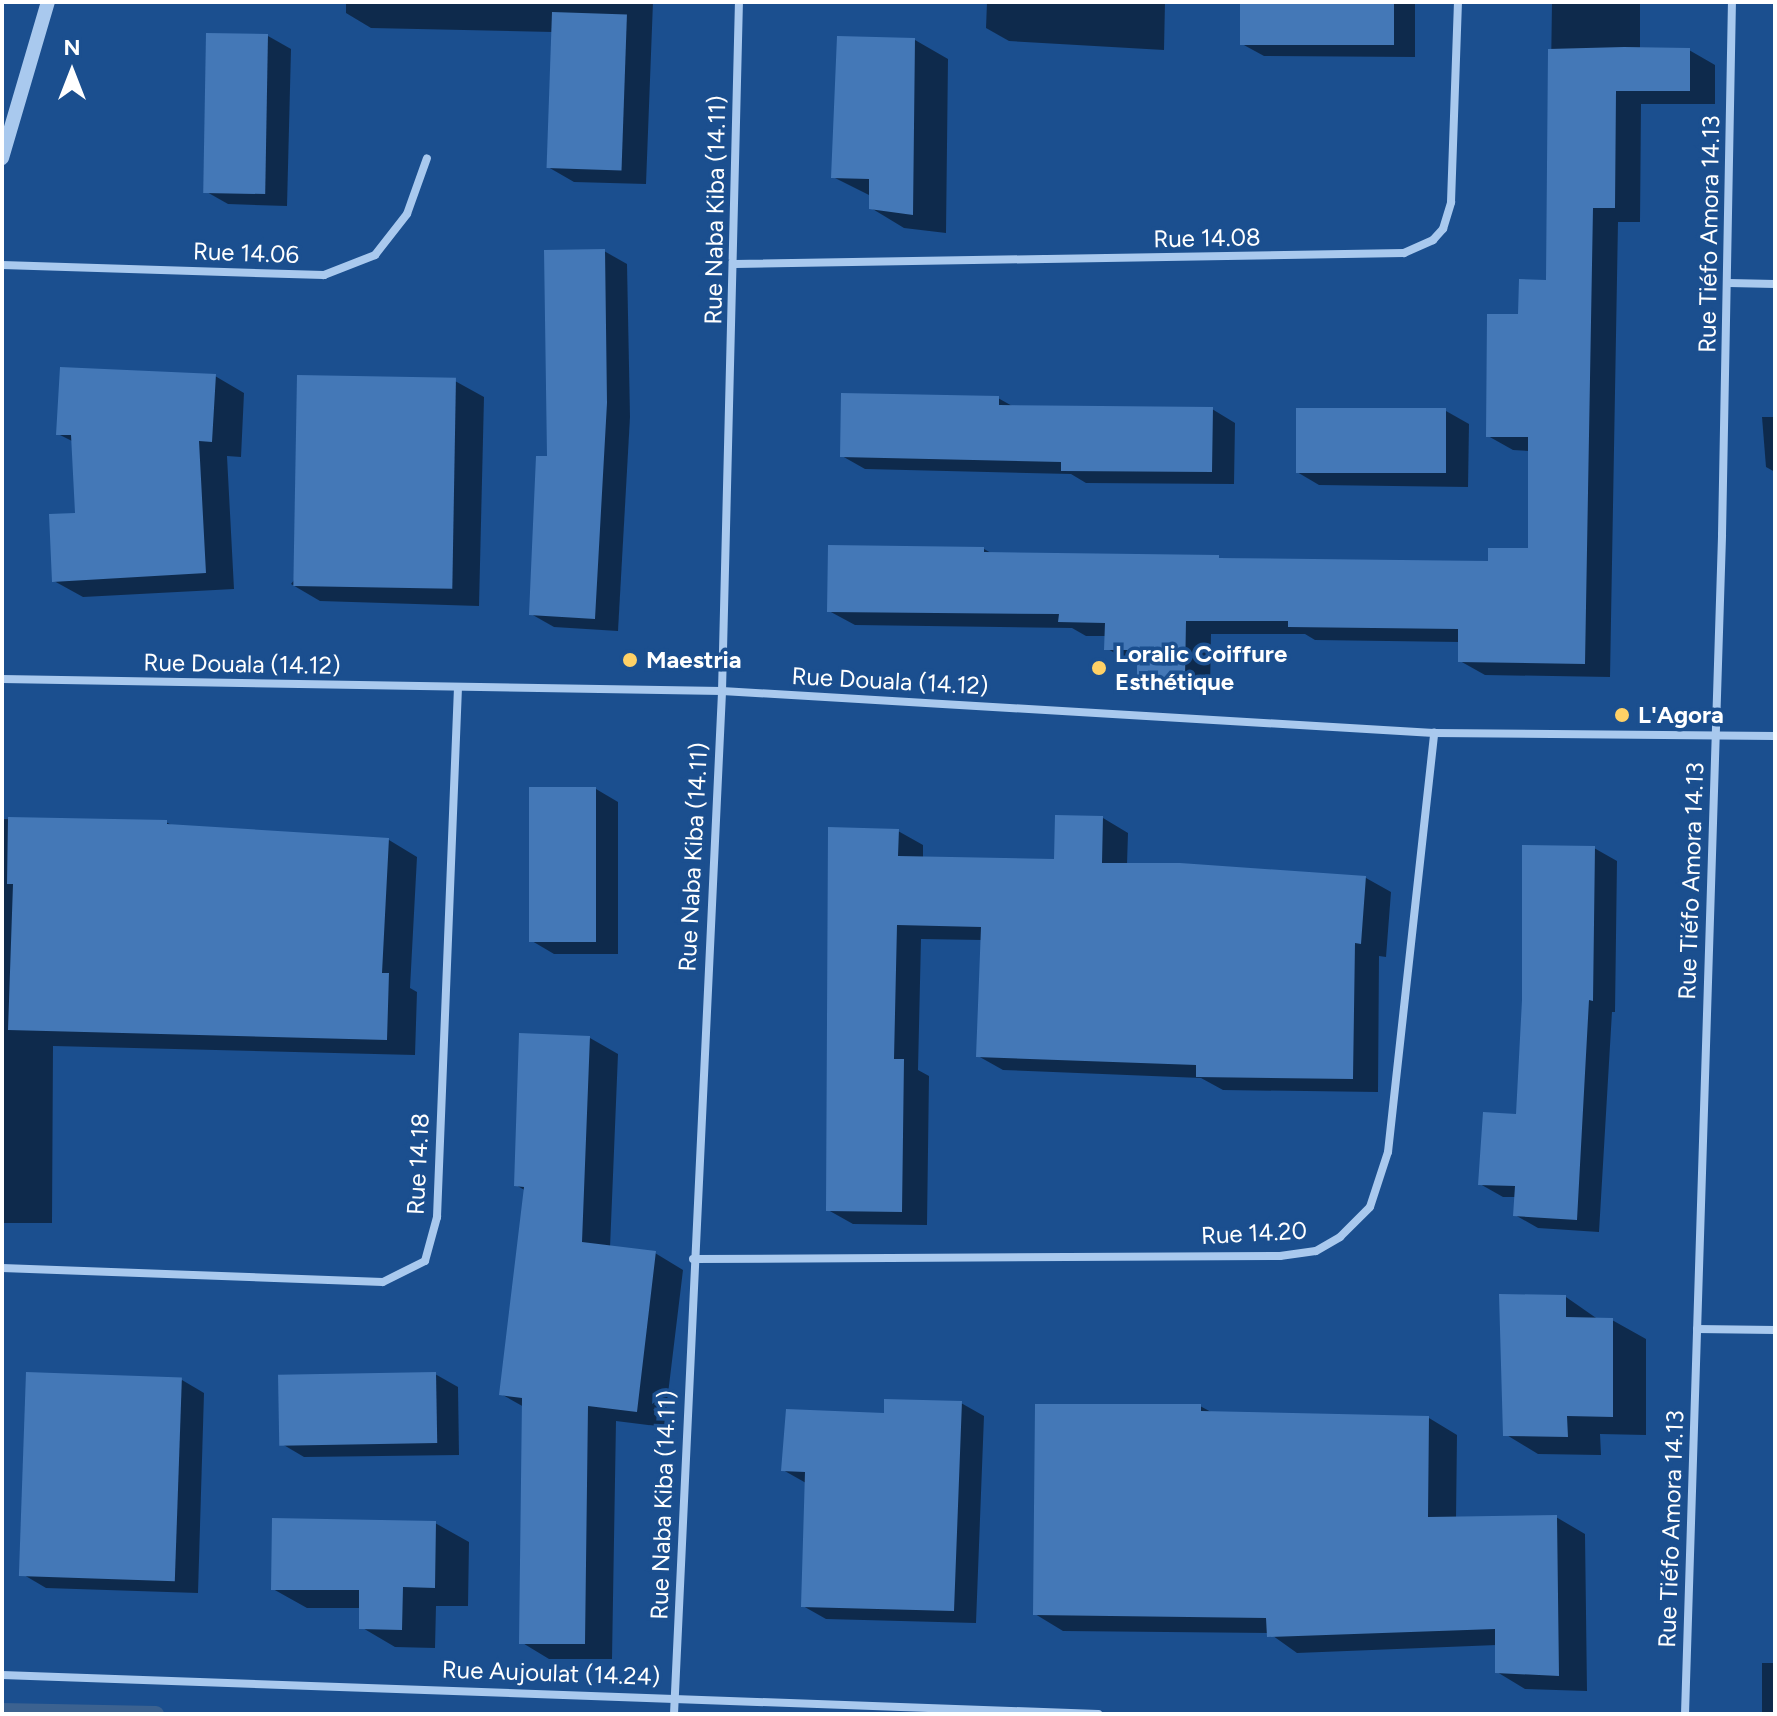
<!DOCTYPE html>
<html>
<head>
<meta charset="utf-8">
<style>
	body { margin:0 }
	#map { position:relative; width:1777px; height:1716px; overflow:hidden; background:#1b4f8f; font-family:Figtree,sans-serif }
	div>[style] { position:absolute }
	.shadow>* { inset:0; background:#0007; transform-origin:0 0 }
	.stream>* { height:16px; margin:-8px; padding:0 8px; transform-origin:8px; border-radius:8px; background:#3c6290 }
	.building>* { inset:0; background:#4478b7; transform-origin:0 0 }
	.minor>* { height:8px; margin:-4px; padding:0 4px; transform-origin:4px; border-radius:4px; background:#a9c9ee }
	.tertiary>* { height:14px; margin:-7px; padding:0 7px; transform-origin:7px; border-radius:7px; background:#a9c9ee }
	.dots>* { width:22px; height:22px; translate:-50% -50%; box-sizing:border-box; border:4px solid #1b4f8f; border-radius:50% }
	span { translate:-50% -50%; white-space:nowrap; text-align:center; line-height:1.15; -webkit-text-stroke:7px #1b4f8f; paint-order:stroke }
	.street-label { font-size:24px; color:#fff }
	.poi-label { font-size:24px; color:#fff; font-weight:700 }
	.left { translate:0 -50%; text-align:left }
	.frame { position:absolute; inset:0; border:4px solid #fff; pointer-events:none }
	.north { position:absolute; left:32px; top:32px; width:80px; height:80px; -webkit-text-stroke:6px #1b4f8f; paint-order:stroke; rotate:0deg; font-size:22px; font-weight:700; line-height:32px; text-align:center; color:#fff }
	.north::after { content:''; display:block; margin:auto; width:28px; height:36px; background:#fff; clip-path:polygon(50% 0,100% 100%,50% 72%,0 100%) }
</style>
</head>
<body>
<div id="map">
	<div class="shadow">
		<i style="clip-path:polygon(346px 2px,653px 2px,646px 184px,574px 182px,548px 167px,553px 32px,371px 28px,346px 13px)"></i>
		<i style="clip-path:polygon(987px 2px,1165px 2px,1164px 50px,1009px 41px,986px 28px)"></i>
		<i style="clip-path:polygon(1244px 2px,1415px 2px,1415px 57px,1264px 56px,1242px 44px)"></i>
		<i style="clip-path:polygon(1552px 2px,1640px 2px,1640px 49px,1689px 50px,1715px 65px,1715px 104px,1641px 104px,1640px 222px,1618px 222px,1610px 677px,1485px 675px,1460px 661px,1460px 642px,1315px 640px,1305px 634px,1211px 634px,1210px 690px,1164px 690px,1139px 676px,1139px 663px,1132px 663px,1106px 648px,1107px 636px,1086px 636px,1072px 628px,855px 625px,829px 611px,984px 549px,993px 554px,1490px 564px,1530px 550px,1530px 451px,1513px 450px,1488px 436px,1520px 316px,1548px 282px)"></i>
		<i style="clip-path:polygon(268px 36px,291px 49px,287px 206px,228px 204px,205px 191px)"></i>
		<i style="clip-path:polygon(915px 40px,948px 59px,946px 233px,904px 228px,871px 208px,871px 196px,833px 177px)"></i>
		<i style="clip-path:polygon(604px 251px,627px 264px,630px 417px,618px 631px,554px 627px,531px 614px,549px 458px)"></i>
		<i style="clip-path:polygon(215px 376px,244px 393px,241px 457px,227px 456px,234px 589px,83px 597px,54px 581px,77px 515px,74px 442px,58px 434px)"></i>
		<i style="clip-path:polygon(455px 381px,484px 397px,479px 606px,320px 601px,291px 584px)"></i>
		<i style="clip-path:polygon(998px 398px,1014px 407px,1212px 409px,1235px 423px,1234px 484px,1086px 483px,1071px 474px,865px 469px,842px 456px)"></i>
		<i style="clip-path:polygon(1446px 411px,1469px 424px,1468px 487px,1319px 485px,1297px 472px)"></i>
		<i style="clip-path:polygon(1762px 417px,1775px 417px,1775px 472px,1766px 467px)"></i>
		<i style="clip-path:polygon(596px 789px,618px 802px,618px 954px,554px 954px,532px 941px)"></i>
		<i style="clip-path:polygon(1103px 818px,1128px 833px,1127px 865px,1366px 878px,1391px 892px,1386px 957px,1379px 956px,1378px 1092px,1223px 1090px,1201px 1078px,1003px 1070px,978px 1056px,982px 940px,921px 939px,918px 1070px,929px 1076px,927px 1225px,853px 1224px,828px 1210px,898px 831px,923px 845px,923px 858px,1056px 861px)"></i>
		<i style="clip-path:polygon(2px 819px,166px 822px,175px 827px,389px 840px,417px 857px,410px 988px,417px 992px,415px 1055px,53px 1046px,52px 1223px,2px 1223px)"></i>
		<i style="clip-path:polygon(1594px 848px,1617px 861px,1615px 1012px,1612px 1012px,1599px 1232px,1538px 1228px,1515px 1215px,1516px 1197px,1503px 1197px,1480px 1184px,1517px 1116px)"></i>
		<i style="clip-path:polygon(590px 1038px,618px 1054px,610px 1248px,655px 1253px,683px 1270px,664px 1427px,616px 1421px,612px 1659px,549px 1659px,521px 1642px,524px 1407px,501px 1394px,526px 1191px,516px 1185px)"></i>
		<i style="clip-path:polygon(1566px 1297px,1599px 1320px,1612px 1320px,1646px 1339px,1646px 1435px,1600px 1434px,1601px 1455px,1538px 1454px,1505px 1434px)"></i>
		<i style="clip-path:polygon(435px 1374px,458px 1387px,459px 1455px,304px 1457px,282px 1444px)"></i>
		<i style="clip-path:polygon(182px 1380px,204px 1393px,198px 1593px,46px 1588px,24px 1575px)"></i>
		<i style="clip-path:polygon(961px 1403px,984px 1416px,976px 1623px,826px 1619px,803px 1606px,806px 1483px,783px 1470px,886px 1415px)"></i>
		<i style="clip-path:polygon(1200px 1406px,1213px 1413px,1429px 1418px,1457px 1435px,1456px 1519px,1556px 1517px,1585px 1534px,1587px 1691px,1525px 1689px,1497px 1672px,1497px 1645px,1297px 1653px,1269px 1633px,1063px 1631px,1035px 1614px)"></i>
		<i style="clip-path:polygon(435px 1523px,469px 1542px,468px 1606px,436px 1606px,435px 1648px,395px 1647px,361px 1627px,361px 1608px,307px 1608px,273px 1589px)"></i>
		<i style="left:1762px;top:1663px;width:13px;height:51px"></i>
	</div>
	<div class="stream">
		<i style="left:2px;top:1711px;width:154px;rotate:1.1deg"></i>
	</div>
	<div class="building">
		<i style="left:1240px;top:2px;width:154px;height:43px"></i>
		<i style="left:552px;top:12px;width:75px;height:156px;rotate:2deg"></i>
		<i style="left:206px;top:33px;width:62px;height:160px;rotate:1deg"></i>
		<i style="clip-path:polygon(837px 36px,915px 38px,913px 215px,869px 209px,869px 179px,831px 178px)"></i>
		<i style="clip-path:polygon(1624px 47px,1690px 48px,1690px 91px,1616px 91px,1615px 208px,1593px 208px,1585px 664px,1458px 662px,1458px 629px,1288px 627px,1288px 621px,1186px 621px,1185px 677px,1137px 677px,1137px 650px,1104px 650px,1105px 623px,1058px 622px,1059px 614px,827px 612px,828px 545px,984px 547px,984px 552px,1219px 555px,1219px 558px,1488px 561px,1488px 548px,1528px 548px,1528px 437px,1486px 437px,1487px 314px,1518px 314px,1519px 279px,1546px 280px,1548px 49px)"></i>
		<i style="clip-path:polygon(605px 249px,607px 403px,595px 619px,529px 615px,536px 456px,547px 456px,544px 250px)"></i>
		<i style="clip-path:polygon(60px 367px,216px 374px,212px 442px,199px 441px,206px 573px,52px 582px,49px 514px,75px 513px,71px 435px,56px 435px)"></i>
		<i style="left:297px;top:375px;width:159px;height:211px;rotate:1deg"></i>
		<i style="clip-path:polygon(841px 393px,999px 396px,999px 405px,1213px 407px,1212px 472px,1061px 471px,1061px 462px,840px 457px)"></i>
		<i style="left:1296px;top:408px;width:150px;height:65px"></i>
		<i style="left:529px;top:787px;width:67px;height:155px"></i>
		<i style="clip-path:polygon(1055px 815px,1103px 816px,1102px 863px,1180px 863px,1366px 876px,1361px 944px,1355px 943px,1353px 1079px,1196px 1077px,1196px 1065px,976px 1057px,981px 927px,897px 925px,894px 1059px,904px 1059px,902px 1212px,826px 1211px,828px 827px,899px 829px,898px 856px,1054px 859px)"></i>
		<i style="clip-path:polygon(8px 817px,167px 820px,167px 824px,389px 838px,382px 973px,389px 973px,387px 1040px,8px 1030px,13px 884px,7px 884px)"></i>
		<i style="clip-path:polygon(1522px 845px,1595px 846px,1593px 1001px,1589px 1000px,1577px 1220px,1513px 1216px,1515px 1186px,1478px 1185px,1483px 1112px,1516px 1114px,1522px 1000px)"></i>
		<i style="clip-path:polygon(519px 1033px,590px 1036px,582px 1242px,656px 1251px,637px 1412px,588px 1406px,585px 1644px,519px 1644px,522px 1398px,499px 1395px,524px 1187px,514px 1186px)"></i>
		<i style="clip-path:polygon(1499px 1294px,1566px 1295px,1566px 1317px,1613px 1318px,1613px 1417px,1567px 1416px,1568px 1437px,1503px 1436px)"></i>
		<i style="left:26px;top:1372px;width:156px;height:204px;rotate:2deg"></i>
		<i style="left:436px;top:1372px;width:71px;height:158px;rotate:89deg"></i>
		<i style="clip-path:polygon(884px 1399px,962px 1401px,954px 1611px,801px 1607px,805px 1472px,781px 1471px,786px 1409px,884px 1413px)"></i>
		<i style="clip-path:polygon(1035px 1404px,1201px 1404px,1201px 1411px,1429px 1416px,1428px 1517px,1557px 1515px,1559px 1676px,1495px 1673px,1495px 1629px,1267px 1637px,1266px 1618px,1033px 1615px)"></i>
		<i style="clip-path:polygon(272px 1518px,436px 1521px,435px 1588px,403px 1587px,402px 1630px,359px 1629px,359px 1590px,271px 1590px)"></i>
	</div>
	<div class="minor">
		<i style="left:735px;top:264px;width:669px;rotate:-0.94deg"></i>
		<i style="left:1404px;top:253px;width:32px;rotate:-24deg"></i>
		<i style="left:1433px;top:240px;width:15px;rotate:-48deg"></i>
		<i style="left:1443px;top:229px;width:28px;rotate:-73deg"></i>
		<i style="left:1451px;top:202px;width:200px;rotate:-88deg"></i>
		<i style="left:2px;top:265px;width:322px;rotate:1.8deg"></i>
		<i style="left:324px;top:275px;width:55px;rotate:-21.4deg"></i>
		<i style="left:375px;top:255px;width:52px;rotate:-52deg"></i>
		<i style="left:407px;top:214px;width:59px;rotate:-70.3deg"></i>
		<i style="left:1729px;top:283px;width:46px;rotate:1.2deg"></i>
		<i style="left:2px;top:679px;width:720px;rotate:0.95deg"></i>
		<i style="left:722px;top:691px;width:713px;rotate:3.38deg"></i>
		<i style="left:1434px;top:733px;width:341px;rotate:0.5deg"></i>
		<i style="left:693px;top:1259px;width:587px;rotate:-0.29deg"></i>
		<i style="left:1280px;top:1256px;width:36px;rotate:-8deg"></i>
		<i style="left:1316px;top:1251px;width:28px;rotate:-30deg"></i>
		<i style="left:1340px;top:1237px;width:42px;rotate:-45deg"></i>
		<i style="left:1370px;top:1207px;width:58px;rotate:-71.9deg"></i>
		<i style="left:1388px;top:1152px;width:422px;rotate:-83.7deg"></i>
		<i style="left:2px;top:1268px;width:381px;rotate:2.1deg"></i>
		<i style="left:383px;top:1282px;width:47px;rotate:-26.6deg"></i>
		<i style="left:425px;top:1261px;width:46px;rotate:-74.7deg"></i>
		<i style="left:437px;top:1217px;width:529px;rotate:-87.73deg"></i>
		<i style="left:1697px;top:1329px;width:78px;rotate:0.7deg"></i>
		<i style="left:2px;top:1675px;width:1097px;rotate:2.04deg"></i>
		<i style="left:674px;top:1714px;width:1024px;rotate:-87.31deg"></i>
		<i style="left:722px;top:691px;width:689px;rotate:-88.59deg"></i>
		<i style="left:1685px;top:1714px;width:1180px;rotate:-88.2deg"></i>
		<i style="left:1722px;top:535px;width:533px;rotate:-88.93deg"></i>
	</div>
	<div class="tertiary">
		<i style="left:2px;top:158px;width:163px;rotate:-73.6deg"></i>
	</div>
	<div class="dots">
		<i style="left:630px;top:660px;background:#ffd166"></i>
		<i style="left:1099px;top:668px;background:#ffd166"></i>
		<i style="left:1622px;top:715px;background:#ffd166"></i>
	</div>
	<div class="street-label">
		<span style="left:715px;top:210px;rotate:-89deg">Rue Naba Kiba (14.11)</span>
		<span style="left:1709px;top:234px;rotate:-89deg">Rue Tiéfo Amora 14.13</span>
		<span style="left:1207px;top:238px;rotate:-1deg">Rue 14.08</span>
		<span style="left:246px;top:253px;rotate:2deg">Rue 14.06</span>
		<span style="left:242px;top:664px;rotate:1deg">Rue Douala (14.12)</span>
		<span style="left:890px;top:681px;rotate:3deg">Rue Douala (14.12)</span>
		<span style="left:693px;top:857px;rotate:-87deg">Rue Naba Kiba (14.11)</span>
		<span style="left:1691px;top:881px;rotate:-88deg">Rue Tiéfo Amora 14.13</span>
		<span style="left:418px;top:1164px;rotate:-87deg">Rue 14.18</span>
		<span style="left:1254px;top:1233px;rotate:-3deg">Rue 14.20</span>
		<span style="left:663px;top:1505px;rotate:-88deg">Rue Naba Kiba (14.11)</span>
		<span style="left:1671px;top:1529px;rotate:-88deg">Rue Tiéfo Amora 14.13</span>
		<span style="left:551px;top:1673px;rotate:2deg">Rue Aujoulat (14.24)</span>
	</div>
	<div class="poi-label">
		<span class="left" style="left:1115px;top:668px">Loralic Coiffure<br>Esthétique</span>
		<span class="left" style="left:646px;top:660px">Maestria</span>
		<span class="left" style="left:1638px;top:715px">L'Agora</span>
	</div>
	<div class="frame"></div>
	<div class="north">N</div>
</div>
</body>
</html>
